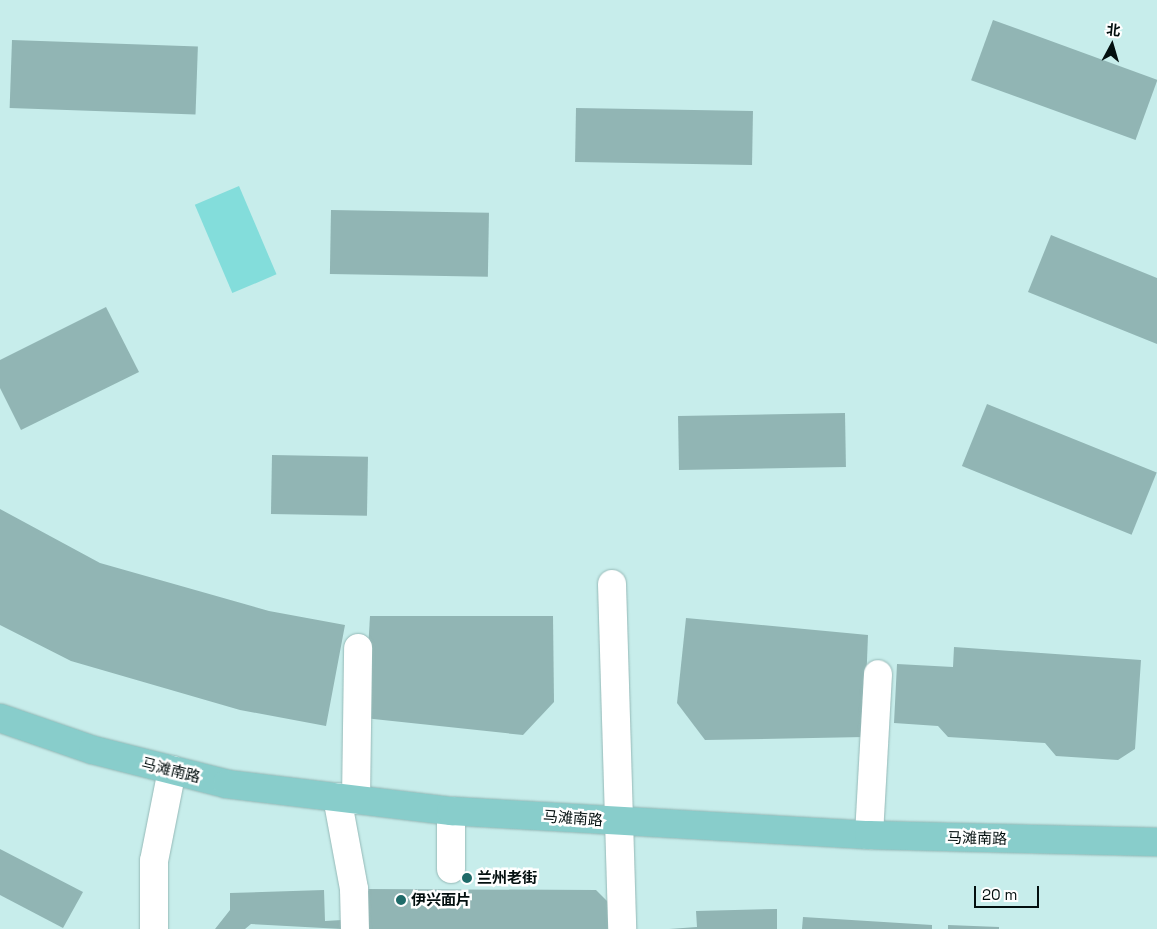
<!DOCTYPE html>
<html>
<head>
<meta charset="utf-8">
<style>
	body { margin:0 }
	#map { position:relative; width:1157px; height:929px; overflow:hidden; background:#c7edeb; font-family:"Space Grotesk","Noto Sans SC",sans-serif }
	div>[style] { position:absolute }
	.green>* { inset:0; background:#83dddb; transform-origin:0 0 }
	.building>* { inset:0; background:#91b5b4; transform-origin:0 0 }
	.roads { filter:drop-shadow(0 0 1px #95b9b7) drop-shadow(0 0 1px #95b9b7) }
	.minor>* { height:28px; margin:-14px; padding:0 14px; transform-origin:14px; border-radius:14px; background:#fff }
	.major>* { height:28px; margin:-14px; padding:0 14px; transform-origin:14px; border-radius:14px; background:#88cdcb }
	.dots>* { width:14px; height:14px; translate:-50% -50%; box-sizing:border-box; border:2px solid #fff; border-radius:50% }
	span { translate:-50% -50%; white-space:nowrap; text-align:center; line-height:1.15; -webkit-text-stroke:5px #fff; paint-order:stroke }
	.street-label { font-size:15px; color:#030f0f }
	.poi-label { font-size:15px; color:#030f0f; font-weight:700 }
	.left { translate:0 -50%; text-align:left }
	.north { position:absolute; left:1087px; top:20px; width:50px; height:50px; -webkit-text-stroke:4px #fff; paint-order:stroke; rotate:6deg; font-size:14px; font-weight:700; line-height:20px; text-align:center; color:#030f0f }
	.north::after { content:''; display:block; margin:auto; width:18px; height:22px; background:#030f0f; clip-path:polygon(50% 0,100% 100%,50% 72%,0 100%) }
	.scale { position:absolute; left:974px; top:886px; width:65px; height:22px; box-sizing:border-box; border:2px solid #030f0f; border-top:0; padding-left:6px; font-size:15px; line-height:18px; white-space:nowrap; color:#030f0f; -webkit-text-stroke:4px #fff; paint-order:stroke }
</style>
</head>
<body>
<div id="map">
	<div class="green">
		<i style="left:239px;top:186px;width:96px;height:48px;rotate:67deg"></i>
	</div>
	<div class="building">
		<i style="left:993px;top:20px;width:175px;height:64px;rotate:20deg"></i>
		<i style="left:12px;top:40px;width:186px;height:68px;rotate:2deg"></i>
		<i style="left:576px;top:108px;width:177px;height:54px;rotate:1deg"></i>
		<i style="left:331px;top:210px;width:158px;height:64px;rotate:1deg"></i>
		<i style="clip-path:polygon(1051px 235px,1157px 278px,1157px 344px,1028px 292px)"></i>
		<i style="clip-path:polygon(106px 307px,139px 372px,21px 430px,0 388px,0 360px)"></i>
		<i style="left:987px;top:404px;width:183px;height:67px;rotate:22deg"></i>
		<i style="left:845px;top:413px;width:54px;height:167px;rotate:89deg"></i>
		<i style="left:272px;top:455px;width:96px;height:59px;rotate:1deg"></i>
		<i style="clip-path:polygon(0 509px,100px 563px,269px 611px,345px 625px,326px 726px,240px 710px,71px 661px,0 625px)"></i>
		<i style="clip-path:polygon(370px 616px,553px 616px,554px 702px,523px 735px,364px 718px)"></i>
		<i style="clip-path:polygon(686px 618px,868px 635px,864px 737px,705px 740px,677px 703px)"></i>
		<i style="clip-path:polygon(954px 647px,1141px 660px,1135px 749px,1118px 760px,1056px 756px,1045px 743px,948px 737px,938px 726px,894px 723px,897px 664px,953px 667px)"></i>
		<i style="clip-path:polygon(0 849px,83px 892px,63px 928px,0 895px)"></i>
		<i style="clip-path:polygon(364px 889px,596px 890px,614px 908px,614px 929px,364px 929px)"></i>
		<i style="clip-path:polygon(324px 890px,325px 921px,342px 920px,342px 929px,251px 924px,245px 929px,215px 929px,230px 910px,230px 893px)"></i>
		<i style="clip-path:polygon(777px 909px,777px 929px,669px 929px,697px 927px,696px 911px)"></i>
		<i style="clip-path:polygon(803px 917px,932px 925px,932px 929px,802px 929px)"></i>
		<i style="clip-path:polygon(948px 925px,999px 927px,999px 929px,948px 929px)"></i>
	</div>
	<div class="roads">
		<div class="minor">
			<i style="left:612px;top:584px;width:345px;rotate:88.3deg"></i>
			<i style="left:337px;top:797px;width:94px;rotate:79.5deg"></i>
			<i style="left:354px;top:889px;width:40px;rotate:88.6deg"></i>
			<i style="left:356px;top:800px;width:152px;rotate:-89.2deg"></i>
			<i style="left:451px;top:811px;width:58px;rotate:90deg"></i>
			<i style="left:869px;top:835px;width:161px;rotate:-86.8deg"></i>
			<i style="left:154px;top:929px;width:68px;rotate:-90deg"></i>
			<i style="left:154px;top:861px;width:93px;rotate:-78.8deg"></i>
		</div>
		<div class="major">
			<i style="left:0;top:718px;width:98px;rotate:19deg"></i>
			<i style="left:93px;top:750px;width:138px;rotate:14.2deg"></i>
			<i style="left:227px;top:784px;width:226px;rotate:6.9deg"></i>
			<i style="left:451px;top:811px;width:419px;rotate:3.3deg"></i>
			<i style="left:869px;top:835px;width:288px;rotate:1.4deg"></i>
		</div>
	</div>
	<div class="dots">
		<i style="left:467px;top:878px;background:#1f6b69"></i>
		<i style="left:401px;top:900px;background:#1f6b69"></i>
	</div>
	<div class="street-label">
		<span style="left:171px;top:770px;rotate:14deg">马滩南路</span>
		<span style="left:573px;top:818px;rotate:4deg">马滩南路</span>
		<span style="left:977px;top:838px;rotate:1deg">马滩南路</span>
	</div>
	<div class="poi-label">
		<span class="left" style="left:477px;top:878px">兰州老街</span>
		<span class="left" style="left:411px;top:900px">伊兴面片</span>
	</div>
	<div class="north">北</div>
	<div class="scale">20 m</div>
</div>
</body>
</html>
